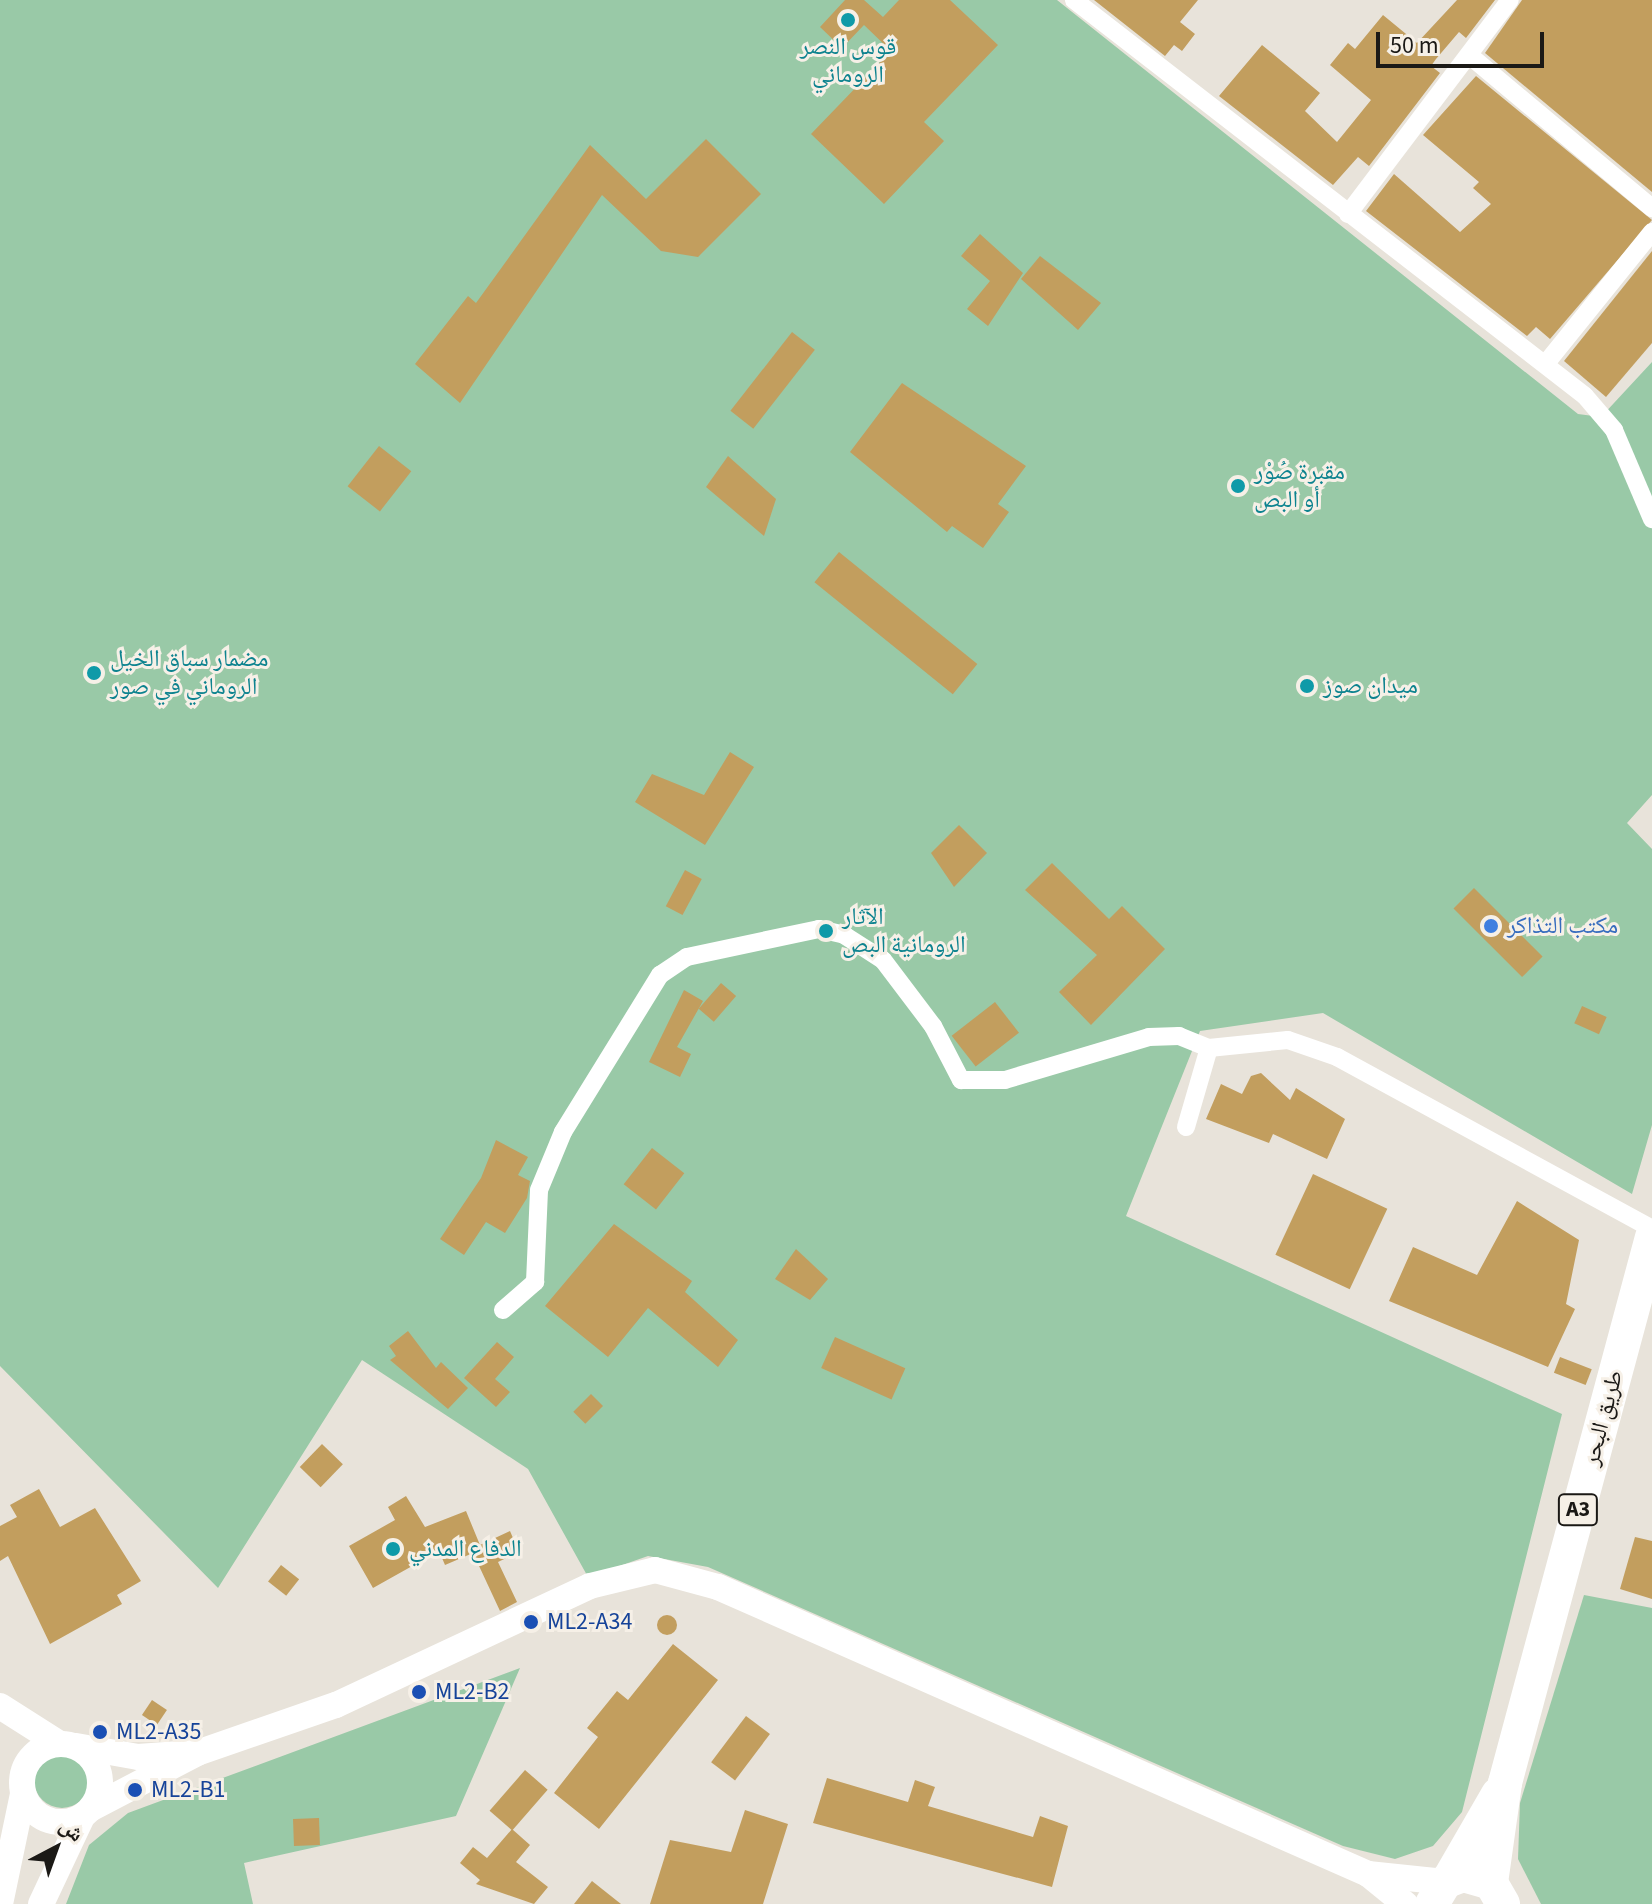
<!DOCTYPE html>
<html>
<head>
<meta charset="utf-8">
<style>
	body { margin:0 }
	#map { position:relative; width:1652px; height:1904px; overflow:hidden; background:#e8e3da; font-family:"Source Sans 3","Noto Naskh Arabic",sans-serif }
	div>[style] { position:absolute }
	.green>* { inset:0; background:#99c9a7 }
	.round { border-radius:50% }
	.building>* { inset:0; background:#c29e5e; transform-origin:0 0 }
	.street>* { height:18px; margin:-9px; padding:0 9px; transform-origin:9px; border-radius:9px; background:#fff }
	.secondary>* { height:26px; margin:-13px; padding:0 13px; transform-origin:13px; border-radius:13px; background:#fff }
	.secondary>.ring { margin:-13px; padding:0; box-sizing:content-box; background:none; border:26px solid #fff; border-radius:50% }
	.highway>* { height:34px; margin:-17px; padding:0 17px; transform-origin:17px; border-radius:17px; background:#fff }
	.dots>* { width:22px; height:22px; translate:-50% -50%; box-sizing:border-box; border:4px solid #f6f0e7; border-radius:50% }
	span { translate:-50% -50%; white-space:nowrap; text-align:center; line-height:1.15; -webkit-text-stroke:6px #f6f0e7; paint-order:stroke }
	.shield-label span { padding:2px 6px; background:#f6f0e7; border:2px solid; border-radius:6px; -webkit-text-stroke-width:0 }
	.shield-label { font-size:22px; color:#1b1916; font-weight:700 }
	.culture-label { font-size:24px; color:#0d838f }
	.left { translate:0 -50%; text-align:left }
	.shop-label { font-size:24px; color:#366cbe }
	.street-label { font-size:24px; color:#1b1916 }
	.transit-label { font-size:24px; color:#164399 }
	.north { position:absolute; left:16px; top:1808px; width:80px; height:80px; -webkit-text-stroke:6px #f6f0e7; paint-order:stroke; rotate:41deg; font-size:22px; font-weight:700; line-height:32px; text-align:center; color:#1b1916 }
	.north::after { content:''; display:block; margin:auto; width:28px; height:36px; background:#1b1916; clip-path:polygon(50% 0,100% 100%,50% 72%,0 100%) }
	.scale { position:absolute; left:1376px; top:32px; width:168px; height:36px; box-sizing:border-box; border:4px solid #1b1916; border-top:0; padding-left:10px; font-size:24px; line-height:28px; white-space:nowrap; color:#1b1916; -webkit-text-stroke:6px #f6f0e7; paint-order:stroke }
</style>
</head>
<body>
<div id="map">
	<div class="green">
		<i style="clip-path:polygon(0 0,1057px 0,1578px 414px,1601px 417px,1652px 362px,1652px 795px,1627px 823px,1652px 849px,1652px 1125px,1632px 1194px,1323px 1013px,1200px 1031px,1126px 1216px,1562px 1414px,1462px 1812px,1433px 1846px,1395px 1859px,1343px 1846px,708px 1567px,648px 1556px,588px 1577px,528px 1469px,362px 1360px,218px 1588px,0 1366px)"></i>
		<i style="clip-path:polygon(1584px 1595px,1652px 1608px,1652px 1904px,1541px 1904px,1518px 1859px,1520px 1803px)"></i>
		<i style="clip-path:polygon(520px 1668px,456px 1816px,244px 1863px,253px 1904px,66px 1904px,89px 1845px,128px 1813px)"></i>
		<i class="round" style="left:34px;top:1752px;width:56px;height:56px"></i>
	</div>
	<div class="building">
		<i style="clip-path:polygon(845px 0,864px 0,883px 17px,899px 0,950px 0,998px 45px,924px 122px,944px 141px,884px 204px,811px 134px,891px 51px,864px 25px,842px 48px,820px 27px)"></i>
		<i style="clip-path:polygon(1094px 0,1198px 0,1180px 22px,1195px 34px,1182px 51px,1174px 45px,1165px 56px)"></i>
		<i style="clip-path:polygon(1457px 0,1495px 0,1466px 38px,1459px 32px,1436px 59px,1431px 66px,1440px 73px,1369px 166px,1358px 157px,1333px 185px,1219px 96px,1262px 45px,1320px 93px,1305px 111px,1337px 142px,1371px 100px,1330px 65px,1348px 43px,1355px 49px,1383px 15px,1417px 43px)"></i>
		<i style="clip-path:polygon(1522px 0,1652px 0,1652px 192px,1485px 53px)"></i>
		<i style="clip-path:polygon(1476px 76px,1652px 220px,1550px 339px,1536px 327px,1527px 336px,1366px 211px,1394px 174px,1460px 232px,1491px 204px,1473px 188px,1479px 182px,1423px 135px)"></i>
		<i style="clip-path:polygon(706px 139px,761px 194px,698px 257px,661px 251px,602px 195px,460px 403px,415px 364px,468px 296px,476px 303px,590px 145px,646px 199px)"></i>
		<i style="clip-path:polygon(980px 234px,1023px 273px,988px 326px,967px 309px,990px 281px,961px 256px)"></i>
		<i style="clip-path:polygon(1652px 251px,1652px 343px,1606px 397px,1564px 361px)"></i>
		<i style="clip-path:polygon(1040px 256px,1101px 303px,1078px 330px,1021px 279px)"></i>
		<i style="left:792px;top:332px;width:29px;height:100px;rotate:38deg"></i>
		<i style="clip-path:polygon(902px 383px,1026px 466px,998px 504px,1009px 512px,983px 548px,952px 526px,947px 532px,850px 452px)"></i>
		<i style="left:379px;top:446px;width:41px;height:51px;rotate:38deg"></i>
		<i style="clip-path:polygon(728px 456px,776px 499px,764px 536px,706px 487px)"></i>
		<i style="left:839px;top:552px;width:178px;height:39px;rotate:39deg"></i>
		<i style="clip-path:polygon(730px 752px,754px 767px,705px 845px,635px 802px,652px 774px,704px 795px)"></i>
		<i style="clip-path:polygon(959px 825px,987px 853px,954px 887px,931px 853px)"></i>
		<i style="clip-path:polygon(1052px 863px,1109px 919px,1122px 906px,1165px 949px,1091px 1025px,1059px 992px,1097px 955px,1025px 890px)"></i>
		<i style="left:685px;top:870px;width:19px;height:41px;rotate:28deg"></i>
		<i style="left:1474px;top:888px;width:97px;height:29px;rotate:45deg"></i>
		<i style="left:721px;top:983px;width:20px;height:34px;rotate:41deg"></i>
		<i style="clip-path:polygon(684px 990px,703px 1001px,677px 1047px,691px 1054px,680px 1077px,649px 1062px)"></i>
		<i style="left:995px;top:1002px;width:39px;height:55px;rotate:52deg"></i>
		<i style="left:1582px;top:1006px;width:27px;height:19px;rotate:24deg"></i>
		<i style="clip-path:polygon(1261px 1073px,1290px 1100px,1296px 1088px,1345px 1119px,1327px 1159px,1273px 1134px,1269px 1143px,1206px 1119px,1221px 1084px,1242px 1094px,1251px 1076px)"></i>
		<i style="clip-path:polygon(496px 1140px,528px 1157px,518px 1175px,530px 1181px,527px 1198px,505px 1233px,486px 1222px,464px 1255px,440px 1239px,481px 1178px)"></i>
		<i style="left:652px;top:1148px;width:41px;height:46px;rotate:38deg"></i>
		<i style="left:1313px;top:1174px;width:82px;height:89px;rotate:25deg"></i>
		<i style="clip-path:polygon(1517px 1201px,1579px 1240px,1566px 1304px,1575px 1309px,1548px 1367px,1389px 1301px,1413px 1247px,1477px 1275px)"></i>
		<i style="clip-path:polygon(614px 1224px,692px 1281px,685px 1292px,738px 1340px,718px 1367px,648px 1308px,608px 1357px,545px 1306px)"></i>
		<i style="clip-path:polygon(796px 1249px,828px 1279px,810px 1300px,775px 1279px)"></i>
		<i style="clip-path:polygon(408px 1331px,436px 1368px,441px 1362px,468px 1388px,448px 1409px,390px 1360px,396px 1356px,389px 1346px)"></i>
		<i style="left:835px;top:1337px;width:77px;height:34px;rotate:24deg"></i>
		<i style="clip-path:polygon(497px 1342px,514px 1357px,495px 1379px,510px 1392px,496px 1407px,464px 1378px)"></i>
		<i style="left:1560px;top:1357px;width:34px;height:17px;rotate:21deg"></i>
		<i style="left:591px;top:1394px;width:17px;height:25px;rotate:45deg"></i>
		<i style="left:322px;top:1444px;width:29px;height:32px;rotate:44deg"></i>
		<i style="clip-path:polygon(39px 1489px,60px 1527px,95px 1508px,141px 1581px,117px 1595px,122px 1604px,50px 1644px,8px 1556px,0 1561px,0 1526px,17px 1517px,10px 1505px)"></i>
		<i style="clip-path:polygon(406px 1496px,425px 1527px,466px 1511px,480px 1545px,510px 1531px,519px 1552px,498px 1562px,517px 1602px,500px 1611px,473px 1553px,445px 1565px,439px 1551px,373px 1588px,349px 1546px,395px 1520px,388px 1507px)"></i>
		<i style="clip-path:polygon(1635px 1537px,1652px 1541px,1652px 1599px,1620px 1589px)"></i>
		<i style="left:281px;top:1565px;width:23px;height:21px;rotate:38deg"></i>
		<i class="round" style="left:657px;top:1615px;width:20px;height:20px"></i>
		<i style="clip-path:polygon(673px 1644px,718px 1680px,599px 1829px,554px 1793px,598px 1737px,587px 1728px,617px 1691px,628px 1700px)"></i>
		<i style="left:152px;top:1700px;width:18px;height:18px;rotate:34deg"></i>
		<i style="left:746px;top:1716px;width:30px;height:58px;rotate:37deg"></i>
		<i style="left:525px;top:1770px;width:30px;height:54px;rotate:41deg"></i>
		<i style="clip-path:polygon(827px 1778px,908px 1802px,915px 1780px,935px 1787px,928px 1806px,1033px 1837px,1040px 1816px,1068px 1826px,1052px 1887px,813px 1823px)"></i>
		<i style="clip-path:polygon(745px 1810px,788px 1824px,763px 1904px,650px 1904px,670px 1840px,731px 1852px)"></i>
		<i style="left:319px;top:1818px;width:27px;height:26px;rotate:88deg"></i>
		<i style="clip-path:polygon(512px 1829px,530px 1845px,516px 1862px,548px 1887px,534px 1904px,476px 1884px,480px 1880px,460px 1863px,473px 1847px,487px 1858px)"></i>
		<i style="clip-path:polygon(592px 1881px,621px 1904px,574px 1904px)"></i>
	</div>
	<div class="street">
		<i style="left:1074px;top:0;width:646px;rotate:37.77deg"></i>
		<i style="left:1585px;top:396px;width:45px;rotate:49.5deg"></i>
		<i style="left:1614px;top:430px;width:97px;rotate:66.9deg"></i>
		<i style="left:1469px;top:55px;width:239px;rotate:39.9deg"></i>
		<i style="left:1348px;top:214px;width:268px;rotate:-52.9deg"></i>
		<i style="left:1547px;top:362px;width:167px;rotate:-51.1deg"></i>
		<i style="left:1186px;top:1127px;width:82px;rotate:-73.8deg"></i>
		<i style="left:503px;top:1310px;width:43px;rotate:-41.2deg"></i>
		<i style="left:535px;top:1282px;width:92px;rotate:-87.5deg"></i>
		<i style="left:539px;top:1190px;width:63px;rotate:-67.5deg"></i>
		<i style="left:563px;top:1132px;width:185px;rotate:-58.3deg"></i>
		<i style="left:660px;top:975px;width:32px;rotate:-34deg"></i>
		<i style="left:687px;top:957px;width:135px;rotate:-12deg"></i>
		<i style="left:819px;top:929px;width:26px;rotate:13deg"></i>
		<i style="left:844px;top:935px;width:46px;rotate:32.7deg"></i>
		<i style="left:883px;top:960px;width:83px;rotate:52.9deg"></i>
		<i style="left:933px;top:1026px;width:61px;rotate:62.6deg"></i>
		<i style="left:961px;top:1080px;width:44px"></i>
		<i style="left:1005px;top:1080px;width:150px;rotate:-16.6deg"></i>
		<i style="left:1149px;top:1037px;width:30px;rotate:-2deg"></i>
		<i style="left:1179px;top:1036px;width:32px;rotate:22deg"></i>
		<i style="left:1209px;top:1048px;width:79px;rotate:-5.8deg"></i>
		<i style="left:1288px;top:1040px;width:52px;rotate:19.1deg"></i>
		<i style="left:1337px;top:1057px;width:359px;rotate:28.6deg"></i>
	</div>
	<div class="secondary">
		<i style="left:0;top:1706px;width:69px;rotate:32.5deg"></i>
		<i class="ring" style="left:22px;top:1744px;width:52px;height:52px"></i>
		<i style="left:76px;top:1746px;width:63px;rotate:10.1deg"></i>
		<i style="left:138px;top:1757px;width:56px;rotate:-4.1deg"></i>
		<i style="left:92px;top:1808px;width:119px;rotate:-27.6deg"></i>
		<i style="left:197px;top:1753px;width:147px;rotate:-19.1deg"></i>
		<i style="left:336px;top:1705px;width:280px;rotate:-25.1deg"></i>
		<i style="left:590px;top:1586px;width:67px;rotate:-13.8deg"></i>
		<i style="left:655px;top:1570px;width:65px;rotate:15.1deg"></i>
		<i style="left:718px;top:1587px;width:711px;rotate:23.82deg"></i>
		<i style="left:1368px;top:1874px;width:48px;rotate:39deg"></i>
		<i style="left:1368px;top:1874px;width:77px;rotate:5.9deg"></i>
		<i style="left:0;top:1904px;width:112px;rotate:-78.2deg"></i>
		<i style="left:41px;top:1904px;width:96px;rotate:-64.8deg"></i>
	</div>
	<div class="highway">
		<i style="left:1449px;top:1879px;width:98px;rotate:-60deg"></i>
		<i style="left:1491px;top:1883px;width:101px;rotate:-82deg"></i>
		<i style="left:1505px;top:1783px;width:565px;rotate:-74.93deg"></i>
		<i style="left:1432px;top:1904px;width:26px;rotate:-59deg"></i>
		<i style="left:1445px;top:1882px;width:19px;rotate:-21deg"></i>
		<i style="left:1463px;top:1875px;width:29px;rotate:16deg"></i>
		<i style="left:1491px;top:1883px;width:24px;rotate:60deg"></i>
	</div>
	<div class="dots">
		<i style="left:848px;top:20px;background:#0f9aa8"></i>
		<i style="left:1238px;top:486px;background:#0f9aa8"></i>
		<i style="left:94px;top:673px;background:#0f9aa8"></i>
		<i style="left:1307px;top:686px;background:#0f9aa8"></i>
		<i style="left:1491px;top:926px;background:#3f7fe0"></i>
		<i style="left:826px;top:931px;background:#0f9aa8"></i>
		<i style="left:393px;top:1549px;background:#0f9aa8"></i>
		<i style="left:531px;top:1622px;background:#1a4fb4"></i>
		<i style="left:419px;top:1692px;background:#1a4fb4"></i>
		<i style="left:100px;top:1732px;background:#1a4fb4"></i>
		<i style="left:135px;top:1790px;background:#1a4fb4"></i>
	</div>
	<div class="shield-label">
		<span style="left:1578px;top:1510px">A3</span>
	</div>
	<div class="culture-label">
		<span style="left:848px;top:61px">قوس النصر<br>الروماني</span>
		<span class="left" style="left:1254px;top:486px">مقبرة صُوْر<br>أو البص</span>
		<span class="left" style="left:110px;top:673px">مضمار سباق الخيل<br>الروماني في صور</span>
		<span class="left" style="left:1323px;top:686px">ميدان صوز</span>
		<span class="left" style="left:842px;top:931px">الآثار<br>الرومانية البص</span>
		<span class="left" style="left:409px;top:1549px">الدفاع المدني</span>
	</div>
	<div class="shop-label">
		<span class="left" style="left:1507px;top:926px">مكتب التذاكر</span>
	</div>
	<div class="street-label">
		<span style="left:1603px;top:1418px;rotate:-75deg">طريق البحر</span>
	</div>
	<div class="transit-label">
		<span class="left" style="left:547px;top:1622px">ML2-A34</span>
		<span class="left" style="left:435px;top:1692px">ML2-B2</span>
		<span class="left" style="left:116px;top:1732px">ML2-A35</span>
		<span class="left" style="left:151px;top:1790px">ML2-B1</span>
	</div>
	<div class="north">ش</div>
	<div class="scale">50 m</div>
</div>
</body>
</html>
